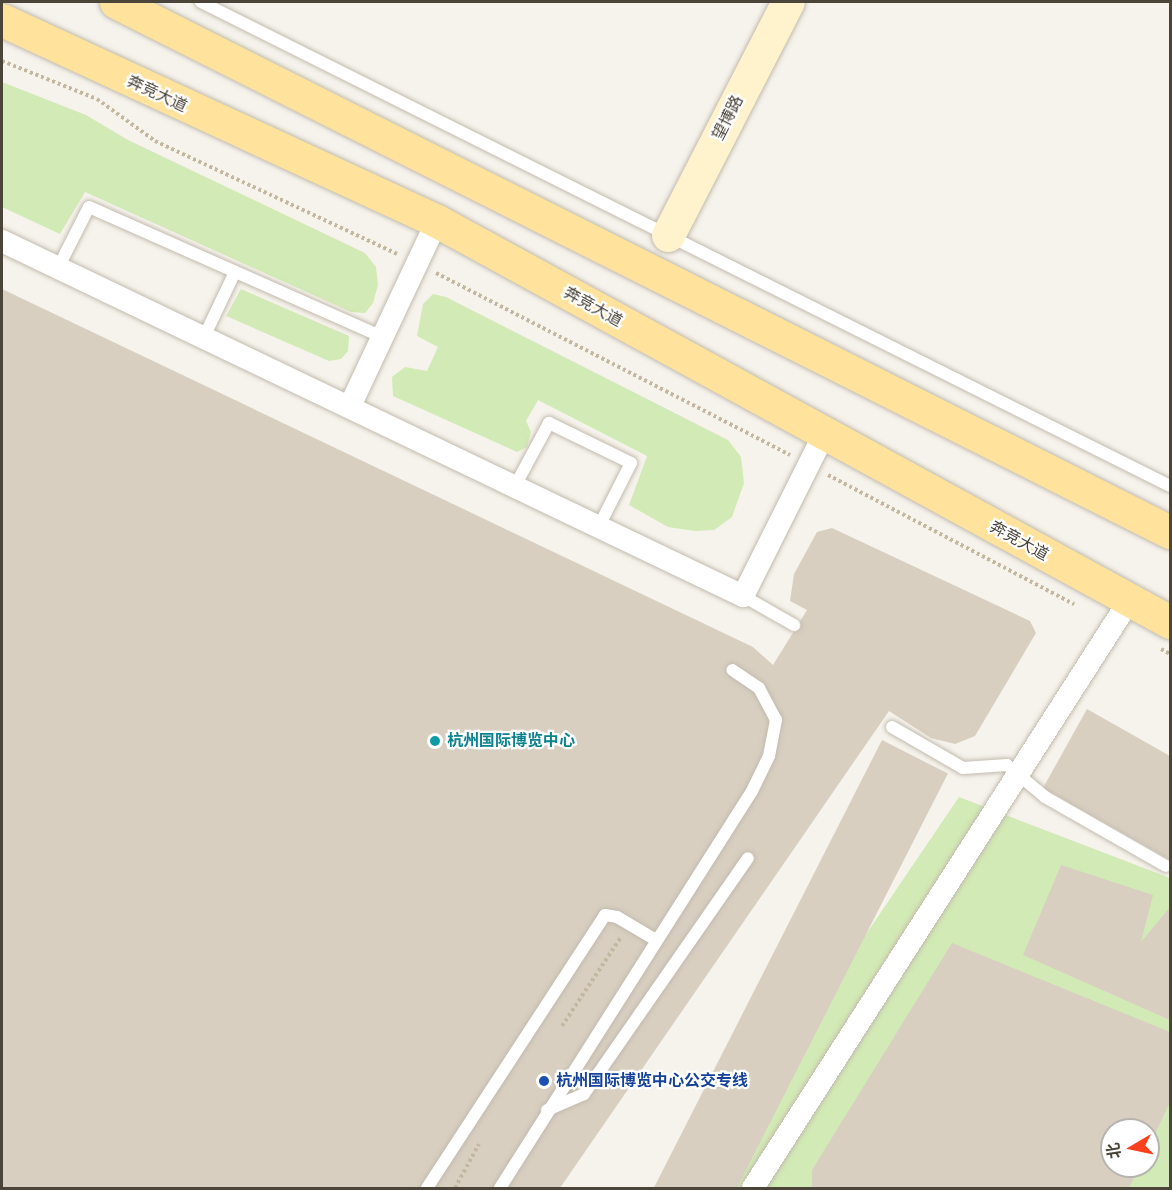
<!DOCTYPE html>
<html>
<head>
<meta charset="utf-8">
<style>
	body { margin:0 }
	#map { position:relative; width:1172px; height:1190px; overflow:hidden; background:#f6f3ec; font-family:Raleway,"Noto Sans SC",sans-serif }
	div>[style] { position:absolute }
	.green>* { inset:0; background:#d2eab5 }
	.building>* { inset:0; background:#d8cfc1; transform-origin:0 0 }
	.path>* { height:4px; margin-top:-2px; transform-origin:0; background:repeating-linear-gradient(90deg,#c4b79f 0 3px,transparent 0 6px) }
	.roads { filter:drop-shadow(0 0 2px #c2bbae) drop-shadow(0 0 2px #c2bbae) }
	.lane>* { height:12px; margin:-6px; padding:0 6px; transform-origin:6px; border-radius:6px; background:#fff }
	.street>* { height:22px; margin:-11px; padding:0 11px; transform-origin:11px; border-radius:11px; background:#fff }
	.secondary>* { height:33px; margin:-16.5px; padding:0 16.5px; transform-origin:16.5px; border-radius:16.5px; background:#fff3cd }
	.primary>* { height:33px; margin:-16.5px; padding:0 16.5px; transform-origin:16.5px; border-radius:16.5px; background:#ffe39c }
	.dots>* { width:16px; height:16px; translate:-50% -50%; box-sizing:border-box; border:3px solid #fff; border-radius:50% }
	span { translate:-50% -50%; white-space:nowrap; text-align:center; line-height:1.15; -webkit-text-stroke:4.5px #fff; paint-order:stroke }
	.street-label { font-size:16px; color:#4b4439 }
	.culture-label { font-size:16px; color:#0d838f; font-weight:700 }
	.left { translate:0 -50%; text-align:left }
	.transit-label { font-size:16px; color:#164399; font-weight:700 }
	.frame { position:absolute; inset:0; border:3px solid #4b4439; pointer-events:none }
	.north { position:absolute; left:1100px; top:1118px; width:60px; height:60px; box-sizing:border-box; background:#fff; border:2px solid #b7b4b0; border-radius:50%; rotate:261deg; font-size:16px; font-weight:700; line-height:24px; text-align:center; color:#4b4439 }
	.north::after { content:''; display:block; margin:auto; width:21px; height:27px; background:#fc3f1d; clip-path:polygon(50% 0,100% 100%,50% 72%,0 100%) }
</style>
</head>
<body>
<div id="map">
	<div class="green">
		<i style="clip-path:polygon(2px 82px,86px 115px,128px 140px,365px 253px,376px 267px,378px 285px,373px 303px,365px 313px,351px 312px,85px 192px,60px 234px,2px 207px)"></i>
		<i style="clip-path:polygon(241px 289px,349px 336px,348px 351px,341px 359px,329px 361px,226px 316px)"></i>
		<i style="clip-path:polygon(433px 294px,446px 297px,728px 440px,741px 457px,744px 483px,732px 517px,714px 530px,695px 531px,668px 527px,629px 505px,647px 456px,538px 400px,526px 421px,531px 432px,527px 447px,517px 452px,393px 396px,392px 377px,405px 367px,427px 371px,438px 347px,417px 336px,423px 304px)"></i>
		<i style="clip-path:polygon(evenodd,959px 797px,1170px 878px,1170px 1188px,694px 1188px,959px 797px,1112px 1130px,1148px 1130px,1148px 1166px,1112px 1166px,1112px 1130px)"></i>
	</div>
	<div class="building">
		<i style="clip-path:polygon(2px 289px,753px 647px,773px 665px,807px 610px,790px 601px,794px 574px,817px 532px,832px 528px,1030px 621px,1036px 633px,975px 736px,955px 744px,931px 738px,889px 711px,560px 1188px,2px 1188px)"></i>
		<i style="clip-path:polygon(1087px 709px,1170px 756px,1170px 860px,1043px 788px)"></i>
		<i style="left:882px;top:740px;width:74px;height:545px;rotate:27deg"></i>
		<i style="clip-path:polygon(1061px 865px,1153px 895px,1141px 942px,1170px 907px,1170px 1020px,1023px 955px)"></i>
		<i style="clip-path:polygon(952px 943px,1170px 1032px,1170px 1102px,1148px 1149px,1148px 1130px,1112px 1130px,1112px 1166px,1140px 1166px,1129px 1188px,812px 1188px,812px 1170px)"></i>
	</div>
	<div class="path">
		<i style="left:2px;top:61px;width:102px;rotate:21.8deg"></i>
		<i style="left:97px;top:99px;width:72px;rotate:35.9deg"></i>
		<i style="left:155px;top:141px;width:267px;rotate:25deg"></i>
		<i style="left:436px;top:273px;width:398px;rotate:27.2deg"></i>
		<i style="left:828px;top:475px;width:278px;rotate:27.7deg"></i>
		<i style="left:1161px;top:649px;width:10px;rotate:29deg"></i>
		<i style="left:562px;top:1026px;width:107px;rotate:-56.5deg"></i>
		<i style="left:455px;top:1188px;width:50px;rotate:-61.4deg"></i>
	</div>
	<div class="roads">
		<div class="lane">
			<i style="left:201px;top:2px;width:1083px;rotate:26.54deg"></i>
			<i style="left:58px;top:268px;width:68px;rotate:-63.1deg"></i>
			<i style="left:89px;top:207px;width:321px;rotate:23.9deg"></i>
			<i style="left:204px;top:337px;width:72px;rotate:-64.5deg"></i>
			<i style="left:515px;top:486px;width:72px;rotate:-61.6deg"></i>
			<i style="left:549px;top:423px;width:91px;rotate:26deg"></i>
			<i style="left:631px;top:463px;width:71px;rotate:116.9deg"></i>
			<i style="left:743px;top:596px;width:59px;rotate:29.6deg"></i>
			<i style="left:892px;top:727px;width:82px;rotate:30deg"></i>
			<i style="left:963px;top:768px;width:44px;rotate:-3.9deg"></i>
			<i style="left:1007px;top:765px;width:50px;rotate:40.1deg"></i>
			<i style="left:1045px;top:797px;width:139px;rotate:29.7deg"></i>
			<i style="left:547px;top:1110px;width:40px;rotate:-23.4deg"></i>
			<i style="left:584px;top:1094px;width:287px;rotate:-55.2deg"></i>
			<i style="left:427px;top:1188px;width:326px;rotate:-56.9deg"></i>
			<i style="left:605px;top:915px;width:12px;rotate:9deg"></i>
			<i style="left:617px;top:917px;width:45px;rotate:30.5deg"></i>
			<i style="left:500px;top:1188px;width:470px;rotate:-57.6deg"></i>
			<i style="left:752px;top:791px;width:39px;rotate:-64deg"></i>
			<i style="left:769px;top:756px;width:37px;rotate:-79deg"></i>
			<i style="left:776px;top:720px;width:36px;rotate:-118deg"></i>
			<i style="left:759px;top:688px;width:32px;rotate:-146deg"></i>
		</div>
		<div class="street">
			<i style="left:2px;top:241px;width:822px;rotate:25.6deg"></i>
			<i style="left:743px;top:596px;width:181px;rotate:-63.4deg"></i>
			<i style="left:350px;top:406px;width:204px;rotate:-64.8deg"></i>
			<i style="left:753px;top:1188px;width:697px;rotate:-57.36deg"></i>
		</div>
		<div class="secondary">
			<i style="left:668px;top:235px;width:262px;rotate:-62.8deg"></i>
		</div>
		<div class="primary">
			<i style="left:116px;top:2px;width:1180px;rotate:26.7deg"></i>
			<i style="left:2px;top:20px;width:479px;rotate:24.8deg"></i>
			<i style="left:437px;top:221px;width:836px;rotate:28.68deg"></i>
		</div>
	</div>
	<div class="dots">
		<i style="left:435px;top:741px;background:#0f9aa8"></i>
		<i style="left:544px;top:1081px;background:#1a4fb4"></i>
	</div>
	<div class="street-label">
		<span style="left:157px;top:94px;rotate:25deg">奔竞大道</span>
		<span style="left:728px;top:118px;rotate:-63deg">望博路</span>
		<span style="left:593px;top:307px;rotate:29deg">奔竞大道</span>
		<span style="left:1019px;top:541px;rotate:29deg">奔竞大道</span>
	</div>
	<div class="culture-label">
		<span class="left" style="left:447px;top:741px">杭州国际博览中心</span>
	</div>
	<div class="transit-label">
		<span class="left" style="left:556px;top:1081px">杭州国际博览中心公交专线</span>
	</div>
	<div class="frame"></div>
	<div class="north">北</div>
</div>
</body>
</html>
